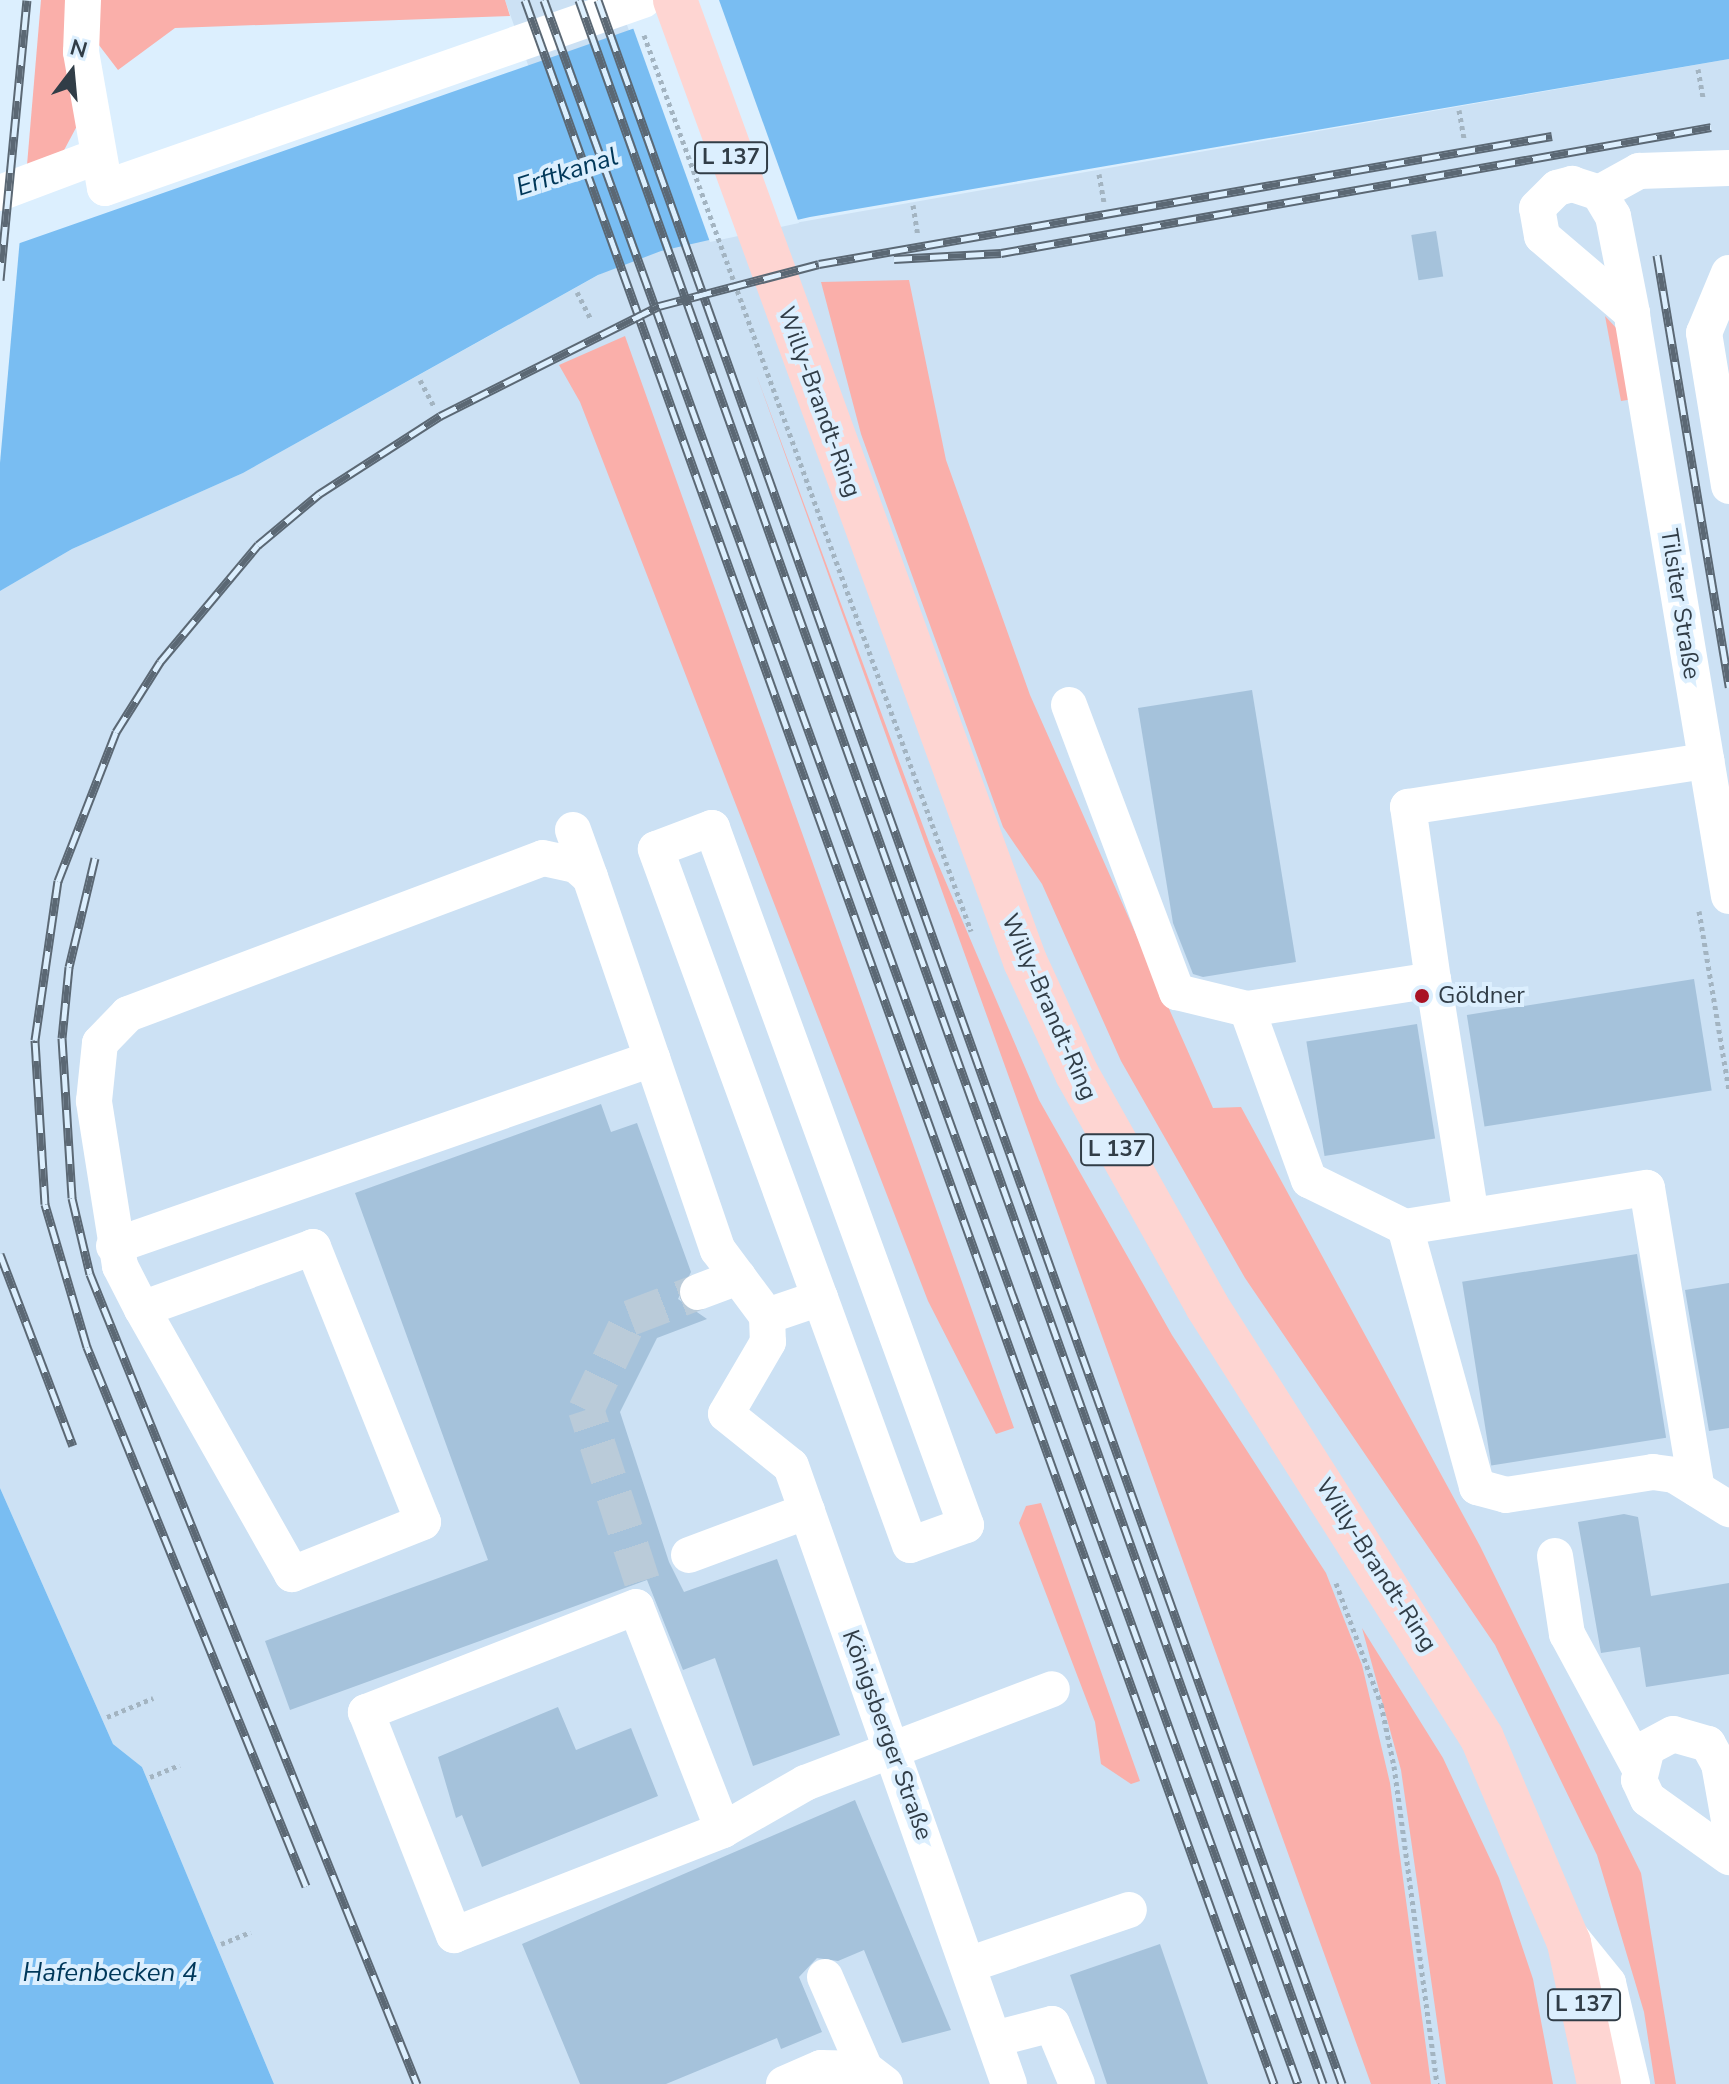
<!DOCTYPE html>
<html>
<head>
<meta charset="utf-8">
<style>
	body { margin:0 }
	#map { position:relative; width:1729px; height:2084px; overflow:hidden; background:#dceffe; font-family:"Nunito Sans",sans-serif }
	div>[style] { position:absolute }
	.built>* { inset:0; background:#cce1f4 }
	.green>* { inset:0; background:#faafaa }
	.water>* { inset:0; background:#79bdf2 }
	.pier>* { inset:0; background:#dceffe }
	.building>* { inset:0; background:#a5c2db; transform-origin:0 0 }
	.minor-tunnel>* { height:36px; margin-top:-18px; transform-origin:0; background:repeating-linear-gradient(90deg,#bacbd9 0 36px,transparent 0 54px) }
	.path>* { height:5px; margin-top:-2.5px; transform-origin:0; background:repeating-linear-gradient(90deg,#a3b4c1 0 4px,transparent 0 8px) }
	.minor>* { height:36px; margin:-18px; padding:0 18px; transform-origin:18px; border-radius:18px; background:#fff }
	.major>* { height:44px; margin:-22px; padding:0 22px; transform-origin:22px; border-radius:22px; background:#fed5d2 }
	.rail>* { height:9px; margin-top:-4.5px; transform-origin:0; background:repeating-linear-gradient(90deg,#dceffe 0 18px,#5b6874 0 36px); box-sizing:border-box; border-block:2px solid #5b6874 }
	.dots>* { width:22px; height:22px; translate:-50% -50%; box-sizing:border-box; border:4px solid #dceffe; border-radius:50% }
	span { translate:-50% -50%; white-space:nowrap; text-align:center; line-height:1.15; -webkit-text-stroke:8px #dceffe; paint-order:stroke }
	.shield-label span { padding:2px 6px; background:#dceffe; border:2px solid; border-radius:6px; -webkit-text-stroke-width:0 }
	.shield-label { font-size:22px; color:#313d47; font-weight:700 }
	.street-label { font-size:24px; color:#313d47 }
	.poi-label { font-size:24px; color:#313d47 }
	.left { translate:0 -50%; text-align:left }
	.water-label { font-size:26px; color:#00385a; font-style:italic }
	.north { position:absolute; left:32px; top:32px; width:80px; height:80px; -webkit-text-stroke:6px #dceffe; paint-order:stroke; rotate:16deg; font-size:22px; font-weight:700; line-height:32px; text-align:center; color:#313d47 }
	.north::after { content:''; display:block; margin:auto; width:28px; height:36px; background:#313d47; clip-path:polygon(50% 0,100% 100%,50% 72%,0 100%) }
</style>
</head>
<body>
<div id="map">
	<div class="built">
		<i style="clip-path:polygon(505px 0,618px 0,704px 239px,1729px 59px,1729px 2084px,274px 2084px,142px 1767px,113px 1744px,0 1488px,0 591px,72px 549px,243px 473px,602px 273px)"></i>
	</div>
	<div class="green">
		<i style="clip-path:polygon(41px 0,70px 0,78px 124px,62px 154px,27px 165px)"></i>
		<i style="clip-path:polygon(93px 0,505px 0,510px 16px,175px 28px,118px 70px,92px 36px)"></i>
		<i style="clip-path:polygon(909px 280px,946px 460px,1030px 695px,1213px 1108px,1241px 1107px,1480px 1546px,1641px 1873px,1676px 2084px,1655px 2084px,1644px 2012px,1597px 1855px,1495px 1645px,1245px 1278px,1121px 1061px,1042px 884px,1003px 827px,861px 434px,821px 282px)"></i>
		<i style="clip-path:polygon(1605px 316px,1620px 332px,1634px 399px,1621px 401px)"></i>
		<i style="clip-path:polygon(625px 336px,1014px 1428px,996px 1434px,928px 1301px,580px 402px,559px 365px)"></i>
		<i style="clip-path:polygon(755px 371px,930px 845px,1039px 1100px,1172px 1335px,1326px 1573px,1362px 1665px,1390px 1783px,1431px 2084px,1371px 2084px)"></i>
		<i style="clip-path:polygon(1041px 1503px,1140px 1781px,1131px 1784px,1101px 1764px,1095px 1722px,1019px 1523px,1026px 1506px)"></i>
		<i style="clip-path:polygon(1362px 1628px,1443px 1758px,1499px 1878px,1533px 1979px,1553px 2084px,1446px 2084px,1401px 1770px)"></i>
	</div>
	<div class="water">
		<i style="clip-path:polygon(715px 0,1729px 0,1729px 59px,810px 217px,661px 251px,598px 275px,243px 473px,72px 549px,0 591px,0 250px)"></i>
		<i style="clip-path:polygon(0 1488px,113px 1744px,142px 1767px,274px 2084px,0 2084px)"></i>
	</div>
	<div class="pier">
		<i style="clip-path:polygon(703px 0,719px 0,799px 223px,710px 242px,632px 25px)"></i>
		<i style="clip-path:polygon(20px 238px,0 463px,0 245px)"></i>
	</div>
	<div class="building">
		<i style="left:1436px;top:231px;width:46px;height:25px;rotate:81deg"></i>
		<i style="clip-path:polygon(1252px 690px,1296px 962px,1203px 977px,1193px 974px,1173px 923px,1138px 708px)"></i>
		<i style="left:1694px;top:979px;width:113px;height:230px;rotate:81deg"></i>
		<i style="left:1417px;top:1024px;width:116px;height:112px;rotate:81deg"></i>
		<i style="clip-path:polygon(601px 1104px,611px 1132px,637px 1123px,691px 1272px,678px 1299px,707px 1319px,657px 1338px,620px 1412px,669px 1562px,684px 1592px,777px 1559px,840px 1735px,753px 1766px,715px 1658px,683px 1670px,647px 1580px,290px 1710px,265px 1641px,488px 1560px,355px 1193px)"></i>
		<i style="left:1637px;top:1254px;width:186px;height:177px;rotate:81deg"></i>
		<i style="clip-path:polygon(1729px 1283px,1729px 1428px,1709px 1431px,1685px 1290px)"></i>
		<i style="clip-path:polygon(1624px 1514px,1638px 1517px,1651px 1596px,1729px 1583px,1729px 1674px,1646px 1687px,1640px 1647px,1601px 1653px,1578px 1522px)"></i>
		<i style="clip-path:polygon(558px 1707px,576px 1750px,631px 1728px,658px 1796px,482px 1867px,462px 1815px,456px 1818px,438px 1757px)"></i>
		<i style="clip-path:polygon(855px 1800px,951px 2030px,902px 2043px,864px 1950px,838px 1961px,817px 1958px,799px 1977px,822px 2032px,781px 2049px,777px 2038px,666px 2084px,580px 2084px,522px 1944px)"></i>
		<i style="clip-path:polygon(1160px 1944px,1208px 2084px,1107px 2084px,1070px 1975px)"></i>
	</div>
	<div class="minor-tunnel">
		<i style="left:642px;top:1581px;width:180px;rotate:-108.1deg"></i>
		<i style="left:586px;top:1410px;width:102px;rotate:-64.4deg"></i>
		<i style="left:630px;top:1318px;width:73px;rotate:-20.9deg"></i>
	</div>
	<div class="path">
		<i style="left:644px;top:35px;width:954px;rotate:69.95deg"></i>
		<i style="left:1698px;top:69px;width:29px;rotate:80deg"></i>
		<i style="left:1459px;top:110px;width:29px;rotate:80deg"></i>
		<i style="left:1099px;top:174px;width:28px;rotate:80deg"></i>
		<i style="left:913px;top:205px;width:30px;rotate:81deg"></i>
		<i style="left:577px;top:292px;width:30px;rotate:63deg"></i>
		<i style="left:420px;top:380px;width:30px;rotate:62deg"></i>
		<i style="left:1699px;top:911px;width:182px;rotate:80.5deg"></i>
		<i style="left:1336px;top:1583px;width:129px;rotate:69.6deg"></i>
		<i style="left:1381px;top:1704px;width:63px;rotate:78.2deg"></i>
		<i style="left:1394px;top:1766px;width:321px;rotate:82.3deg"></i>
		<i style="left:107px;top:1717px;width:50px;rotate:-22.4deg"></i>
		<i style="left:150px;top:1777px;width:32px;rotate:-22deg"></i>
		<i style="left:221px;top:1944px;width:32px;rotate:-22deg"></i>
	</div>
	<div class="minor">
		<i style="left:83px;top:0;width:52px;rotate:92.2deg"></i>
		<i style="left:81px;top:52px;width:138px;rotate:80deg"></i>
		<i style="left:105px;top:188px;width:570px;rotate:-19.26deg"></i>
		<i style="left:0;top:193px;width:103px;rotate:-20.6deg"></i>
		<i style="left:1599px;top:193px;width:46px;rotate:-28.8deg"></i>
		<i style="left:1639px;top:171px;width:90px;rotate:-1.9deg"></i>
		<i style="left:1729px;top:273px;width:65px;rotate:112.6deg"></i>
		<i style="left:1704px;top:333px;width:155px;rotate:80.7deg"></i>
		<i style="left:1632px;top:313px;width:118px;rotate:-139.5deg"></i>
		<i style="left:1542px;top:236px;width:28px;rotate:-100deg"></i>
		<i style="left:1537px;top:208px;width:28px;rotate:-45deg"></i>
		<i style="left:1557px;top:188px;width:16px;rotate:-15deg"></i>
		<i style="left:1572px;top:184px;width:28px;rotate:18deg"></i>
		<i style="left:1599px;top:193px;width:27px;rotate:59deg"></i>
		<i style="left:1613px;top:216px;width:99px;rotate:78.9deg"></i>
		<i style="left:1632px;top:313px;width:9px;rotate:84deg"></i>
		<i style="left:1633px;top:322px;width:582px;rotate:80.51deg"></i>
		<i style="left:1069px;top:705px;width:307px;rotate:69.4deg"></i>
		<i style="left:1177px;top:992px;width:72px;rotate:13.7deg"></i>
		<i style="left:573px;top:830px;width:50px;rotate:70.1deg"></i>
		<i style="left:1433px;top:980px;width:175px;rotate:-98.2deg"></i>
		<i style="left:1408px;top:807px;width:302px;rotate:-8.8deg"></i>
		<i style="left:1471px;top:1216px;width:239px;rotate:-99.1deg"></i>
		<i style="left:1433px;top:980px;width:188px;rotate:171.1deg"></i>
		<i style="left:1247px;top:1009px;width:182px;rotate:70.1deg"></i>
		<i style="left:1309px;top:1180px;width:107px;rotate:26.1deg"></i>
		<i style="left:1405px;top:1227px;width:270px;rotate:74.5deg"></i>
		<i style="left:1477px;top:1487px;width:30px;rotate:15deg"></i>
		<i style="left:1506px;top:1495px;width:149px;rotate:-8.9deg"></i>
		<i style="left:1653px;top:1472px;width:21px;rotate:8deg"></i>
		<i style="left:1674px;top:1475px;width:65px;rotate:31.7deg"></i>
		<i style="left:1405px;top:1227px;width:245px;rotate:-9.2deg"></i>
		<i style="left:1647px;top:1188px;width:305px;rotate:80.6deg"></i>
		<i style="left:114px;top:1246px;width:570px;rotate:-19.17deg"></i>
		<i style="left:698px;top:1292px;width:43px;rotate:-20.6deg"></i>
		<i style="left:142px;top:1309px;width:182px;rotate:-19.9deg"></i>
		<i style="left:313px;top:1247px;width:296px;rotate:68.2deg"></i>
		<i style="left:423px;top:1522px;width:141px;rotate:158.3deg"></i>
		<i style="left:292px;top:1574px;width:305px;rotate:-119.5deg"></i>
		<i style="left:142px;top:1309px;width:48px;rotate:-117.1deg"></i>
		<i style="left:120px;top:1266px;width:167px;rotate:-99deg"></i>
		<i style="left:94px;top:1101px;width:58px;rotate:-84.1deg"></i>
		<i style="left:100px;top:1043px;width:40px;rotate:-46deg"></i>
		<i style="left:128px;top:1014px;width:443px;rotate:-20.6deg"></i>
		<i style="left:543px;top:858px;width:34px;rotate:12deg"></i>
		<i style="left:576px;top:865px;width:18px;rotate:41deg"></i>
		<i style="left:590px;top:877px;width:394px;rotate:71.1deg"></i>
		<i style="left:718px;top:1250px;width:82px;rotate:53.4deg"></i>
		<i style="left:767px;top:1316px;width:26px;rotate:88deg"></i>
		<i style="left:768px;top:1342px;width:83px;rotate:120.3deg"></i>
		<i style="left:726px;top:1414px;width:83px;rotate:38.7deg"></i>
		<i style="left:791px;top:1466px;width:655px;rotate:70.57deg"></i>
		<i style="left:767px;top:1316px;width:56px;rotate:-18.8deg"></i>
		<i style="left:820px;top:1298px;width:478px;rotate:-110.1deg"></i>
		<i style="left:656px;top:849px;width:60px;rotate:-20.6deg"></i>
		<i style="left:712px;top:828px;width:742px;rotate:69.98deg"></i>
		<i style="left:966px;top:1525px;width:59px;rotate:160.3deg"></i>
		<i style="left:910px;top:1545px;width:263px;rotate:-110deg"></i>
		<i style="left:689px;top:1555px;width:126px;rotate:-20.4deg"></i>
		<i style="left:1555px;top:1556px;width:79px;rotate:81.3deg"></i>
		<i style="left:1567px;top:1634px;width:151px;rotate:61.6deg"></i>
		<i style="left:1729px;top:1820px;width:57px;rotate:-100.1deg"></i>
		<i style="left:1719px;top:1764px;width:23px;rotate:-119deg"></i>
		<i style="left:1708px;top:1744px;width:36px;rotate:-164deg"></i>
		<i style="left:1673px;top:1734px;width:30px;rotate:152deg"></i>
		<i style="left:1647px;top:1748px;width:33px;rotate:104deg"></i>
		<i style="left:1639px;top:1780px;width:21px;rotate:65deg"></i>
		<i style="left:1648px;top:1799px;width:100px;rotate:35.6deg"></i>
		<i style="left:723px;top:1830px;width:239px;rotate:-111.3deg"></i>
		<i style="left:636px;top:1607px;width:290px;rotate:158.7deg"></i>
		<i style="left:366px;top:1712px;width:240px;rotate:68.5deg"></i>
		<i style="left:454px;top:1935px;width:289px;rotate:-21.3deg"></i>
		<i style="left:723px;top:1830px;width:95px;rotate:-29.8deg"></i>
		<i style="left:805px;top:1783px;width:264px;rotate:-20.8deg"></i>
		<i style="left:1566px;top:1931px;width:67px;rotate:51.1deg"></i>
		<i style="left:1608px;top:1983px;width:104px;rotate:76.6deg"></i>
		<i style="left:968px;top:1965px;width:170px;rotate:-18.9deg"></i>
		<i style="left:825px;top:1977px;width:100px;rotate:66.5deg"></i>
		<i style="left:994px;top:2039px;width:60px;rotate:-14.5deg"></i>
		<i style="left:1052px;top:2024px;width:65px;rotate:67.4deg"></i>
		<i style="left:784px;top:2084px;width:40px;rotate:-23.4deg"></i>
		<i style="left:821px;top:2068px;width:44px;rotate:1.3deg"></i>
		<i style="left:865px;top:2069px;width:25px;rotate:37deg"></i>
	</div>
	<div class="major">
		<i style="left:675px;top:0;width:1023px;rotate:69.99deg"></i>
		<i style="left:1025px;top:961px;width:124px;rotate:65.3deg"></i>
		<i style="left:1077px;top:1074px;width:266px;rotate:60.7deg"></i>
		<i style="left:1207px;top:1306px;width:512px;rotate:57.52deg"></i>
		<i style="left:1482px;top:1738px;width:223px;rotate:67deg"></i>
		<i style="left:1569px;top:1943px;width:144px;rotate:78deg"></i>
	</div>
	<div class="rail">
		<i style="left:525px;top:0;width:2215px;rotate:70.23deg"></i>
		<i style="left:544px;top:0;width:2216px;rotate:70.11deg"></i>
		<i style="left:579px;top:0;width:2213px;rotate:70.35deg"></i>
		<i style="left:598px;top:0;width:2213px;rotate:70.35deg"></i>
		<i style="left:1657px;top:255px;width:438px;rotate:80.5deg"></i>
		<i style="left:894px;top:259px;width:107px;rotate:-3.2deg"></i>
		<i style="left:1001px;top:253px;width:721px;rotate:-10.06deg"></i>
		<i style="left:0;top:280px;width:281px;rotate:-84.5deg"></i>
		<i style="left:95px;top:858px;width:112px;rotate:103.4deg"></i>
		<i style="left:69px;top:967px;width:71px;rotate:95.6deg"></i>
		<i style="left:62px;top:1038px;width:160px;rotate:86.4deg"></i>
		<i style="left:72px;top:1198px;width:78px;rotate:76.7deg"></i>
		<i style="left:90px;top:1274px;width:874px;rotate:68.02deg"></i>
		<i style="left:0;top:1254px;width:205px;rotate:69.2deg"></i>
		<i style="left:306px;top:1886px;width:582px;rotate:-112.11deg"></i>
		<i style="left:87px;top:1347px;width:149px;rotate:-106.4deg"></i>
		<i style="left:45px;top:1204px;width:164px;rotate:-93.5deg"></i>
		<i style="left:35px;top:1040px;width:161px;rotate:-81.8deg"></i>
		<i style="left:58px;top:881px;width:160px;rotate:-68.7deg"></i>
		<i style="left:116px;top:732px;width:83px;rotate:-57.8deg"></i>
		<i style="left:160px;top:662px;width:153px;rotate:-50.1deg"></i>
		<i style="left:258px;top:545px;width:80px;rotate:-39.9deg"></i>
		<i style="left:319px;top:494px;width:144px;rotate:-32.8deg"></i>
		<i style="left:440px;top:416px;width:245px;rotate:-26.7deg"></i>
		<i style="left:659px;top:306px;width:165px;rotate:-14.7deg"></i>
		<i style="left:819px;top:264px;width:744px;rotate:-9.91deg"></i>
	</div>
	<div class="dots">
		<i style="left:1422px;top:996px;background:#a91224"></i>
	</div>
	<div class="shield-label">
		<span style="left:731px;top:158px">L 137</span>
		<span style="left:1117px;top:1150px">L 137</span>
		<span style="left:1584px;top:2005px">L 137</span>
	</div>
	<div class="street-label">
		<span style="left:819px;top:402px;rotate:70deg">Willy-Brandt-Ring</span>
		<span style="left:1680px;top:604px;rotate:81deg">Tilsiter Straße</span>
		<span style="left:1049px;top:1007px;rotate:66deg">Willy-Brandt-Ring</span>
		<span style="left:1376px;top:1565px;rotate:57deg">Willy-Brandt-Ring</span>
		<span style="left:887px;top:1735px;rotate:70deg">Königsberger Straße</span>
	</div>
	<div class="poi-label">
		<span class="left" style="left:1438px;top:996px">Göldner</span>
	</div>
	<div class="water-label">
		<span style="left:567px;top:172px;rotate:-18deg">Erftkanal</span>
		<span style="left:110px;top:1973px">Hafenbecken 4</span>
	</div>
	<div class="north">N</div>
</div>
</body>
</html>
